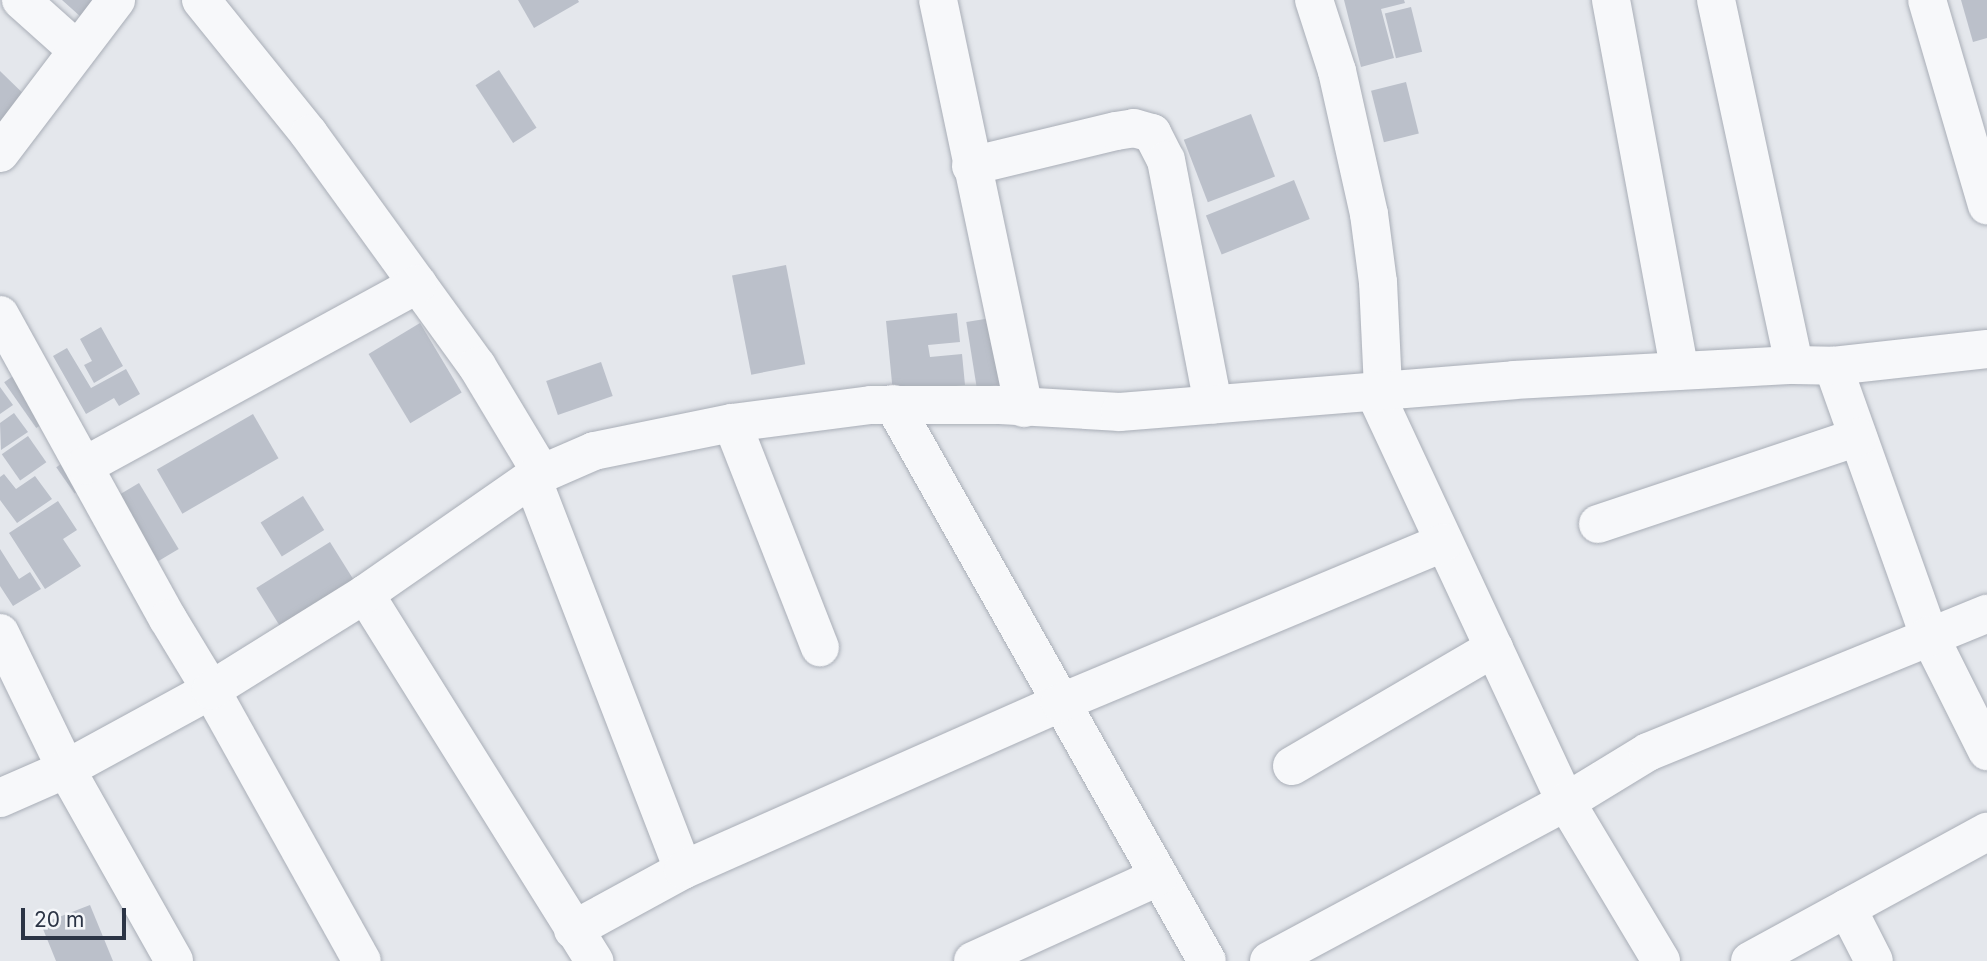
<!DOCTYPE html>
<html>
<head>
<meta charset="utf-8">
<style>
	body { margin:0 }
	#map { position:relative; width:1987px; height:961px; overflow:hidden; background:#e4e7ec; font-family:Inter,sans-serif }
	div>[style] { position:absolute }
	.building>* { inset:0; background:#bbc0ca; transform-origin:0 0 }
	.roads { filter:drop-shadow(0 0 2px #a9aeb7) drop-shadow(0 0 2px #a9aeb7) }
	.minor>* { height:38px; margin:-19px; padding:0 19px; transform-origin:19px; border-radius:19px; background:#f7f8fa }
	span { translate:-50% -50%; white-space:nowrap; text-align:center; line-height:1.15; -webkit-text-stroke:6px #f4f6f9; paint-order:stroke }
	.scale { position:absolute; left:21px; top:908px; width:105px; height:32px; box-sizing:border-box; border:4px solid #2b3445; border-top:0; padding-left:9px; font-size:21px; line-height:24px; white-space:nowrap; color:#2b3445; -webkit-text-stroke:5px #f4f6f9; paint-order:stroke }
</style>
</head>
<body>
<div id="map">
	<div class="building">
		<i style="clip-path:polygon(62px 0,97px 0,81px 17px)"></i>
		<i style="clip-path:polygon(518px 0,578px 0,579px 2px,534px 28px)"></i>
		<i style="clip-path:polygon(1344px 0,1404px 0,1405px 3px,1381px 9px,1394px 58px,1361px 67px)"></i>
		<i style="clip-path:polygon(1961px 0,1987px 0,1987px 38px,1973px 42px)"></i>
		<i style="left:1411px;top:7px;width:46px;height:27px;rotate:76deg"></i>
		<i style="left:499px;top:70px;width:69px;height:28px;rotate:57deg"></i>
		<i style="clip-path:polygon(0 71px,34px 104px,0 125px)"></i>
		<i style="left:1406px;top:82px;width:53px;height:36px;rotate:76deg"></i>
		<i style="left:1251px;top:114px;width:67px;height:72px;rotate:69deg"></i>
		<i style="left:1294px;top:180px;width:42px;height:95px;rotate:68deg"></i>
		<i style="left:786px;top:265px;width:101px;height:55px;rotate:79deg"></i>
		<i style="clip-path:polygon(957px 313px,960px 342px,928px 345px,930px 357px,962px 354px,965px 385px,893px 393px,886px 321px)"></i>
		<i style="left:991px;top:318px;width:67px;height:25px;rotate:81deg"></i>
		<i style="left:420px;top:323px;width:81px;height:60px;rotate:59deg"></i>
		<i style="clip-path:polygon(101px 327px,123px 366px,94px 383px,84px 365px,92px 361px,80px 339px)"></i>
		<i style="clip-path:polygon(67px 348px,91px 388px,126px 369px,140px 394px,119px 406px,114px 398px,86px 414px,53px 356px)"></i>
		<i style="left:601px;top:362px;width:36px;height:58px;rotate:71deg"></i>
		<i style="left:23px;top:369px;width:56px;height:23px;rotate:55deg"></i>
		<i style="clip-path:polygon(0 387px,13px 405px,0 414px)"></i>
		<i style="clip-path:polygon(14px 413px,28px 432px,1px 450px,0 423px)"></i>
		<i style="left:253px;top:414px;width:51px;height:111px;rotate:60deg"></i>
		<i style="left:28px;top:436px;width:32px;height:32px;rotate:55deg"></i>
		<i style="left:71px;top:457px;width:32px;height:18px;rotate:55deg"></i>
		<i style="clip-path:polygon(4px 474px,16px 489px,35px 476px,52px 499px,17px 523px,0 500px,0 477px)"></i>
		<i style="left:139px;top:483px;width:77px;height:24px;rotate:59deg"></i>
		<i style="left:303px;top:496px;width:40px;height:50px;rotate:58deg"></i>
		<i style="clip-path:polygon(58px 501px,77px 530px,63px 539px,81px 566px,45px 589px,9px 533px)"></i>
		<i style="left:330px;top:542px;width:49px;height:87px;rotate:58deg"></i>
		<i style="clip-path:polygon(0 549px,19px 579px,30px 572px,41px 589px,13px 606px,0 586px)"></i>
		<i style="clip-path:polygon(90px 905px,113px 961px,56px 961px,41px 924px)"></i>
	</div>
	<div class="roads">
		<div class="minor">
			<i style="left:21px;top:0;width:75px;rotate:41.8deg"></i>
			<i style="left:201px;top:0;width:172px;rotate:51.1deg"></i>
			<i style="left:309px;top:134px;width:286px;rotate:54.1deg"></i>
			<i style="left:477px;top:366px;width:126px;rotate:59deg"></i>
			<i style="left:938px;top:0;width:417px;rotate:78.1deg"></i>
			<i style="left:1314px;top:0;width:75px;rotate:72.1deg"></i>
			<i style="left:1337px;top:71px;width:147px;rotate:77.4deg"></i>
			<i style="left:1369px;top:214px;width:69px;rotate:82.5deg"></i>
			<i style="left:1378px;top:282px;width:108px;rotate:87.3deg"></i>
			<i style="left:1611px;top:0;width:377px;rotate:79.5deg"></i>
			<i style="left:1716px;top:0;width:373px;rotate:77.9deg"></i>
			<i style="left:1927px;top:0;width:214px;rotate:73.7deg"></i>
			<i style="left:0;top:153px;width:192px;rotate:-52.8deg"></i>
			<i style="left:971px;top:166px;width:149px;rotate:-13.6deg"></i>
			<i style="left:1116px;top:131px;width:18px;rotate:-9deg"></i>
			<i style="left:1134px;top:128px;width:19px;rotate:16deg"></i>
			<i style="left:1152px;top:133px;width:30px;rotate:63deg"></i>
			<i style="left:1166px;top:160px;width:249px;rotate:79.1deg"></i>
			<i style="left:0;top:315px;width:347px;rotate:61.1deg"></i>
			<i style="left:168px;top:619px;width:83px;rotate:58.8deg"></i>
			<i style="left:211px;top:690px;width:310px;rotate:60.9deg"></i>
			<i style="left:1833px;top:366px;width:286px;rotate:70.4deg"></i>
			<i style="left:1929px;top:635px;width:130px;rotate:63.4deg"></i>
			<i style="left:1374px;top:391px;width:454px;rotate:65deg"></i>
			<i style="left:1566px;top:802px;width:185px;rotate:59.1deg"></i>
			<i style="left:893px;top:404px;width:639px;rotate:60.59deg"></i>
			<i style="left:732px;top:423px;width:241px;rotate:68.6deg"></i>
			<i style="left:86px;top:465px;width:378px;rotate:-28.6deg"></i>
			<i style="left:532px;top:478px;width:420px;rotate:68.9deg"></i>
			<i style="left:1598px;top:524px;width:274px;rotate:-18.5deg"></i>
			<i style="left:365px;top:594px;width:433px;rotate:58deg"></i>
			<i style="left:0;top:633px;width:151px;rotate:64.1deg"></i>
			<i style="left:66px;top:769px;width:220px;rotate:60.6deg"></i>
			<i style="left:1292px;top:766px;width:234px;rotate:-30.3deg"></i>
			<i style="left:0;top:798px;width:72px;rotate:-23.7deg"></i>
			<i style="left:66px;top:769px;width:165px;rotate:-28.6deg"></i>
			<i style="left:211px;top:690px;width:181px;rotate:-31.9deg"></i>
			<i style="left:365px;top:594px;width:203px;rotate:-34.8deg"></i>
			<i style="left:532px;top:478px;width:68px;rotate:-23.5deg"></i>
			<i style="left:594px;top:451px;width:141px;rotate:-11.5deg"></i>
			<i style="left:732px;top:423px;width:140px;rotate:-7.4deg"></i>
			<i style="left:871px;top:405px;width:129px"></i>
			<i style="left:1000px;top:405px;width:120px;rotate:3.3deg"></i>
			<i style="left:1120px;top:412px;width:395px;rotate:-4.6deg"></i>
			<i style="left:1514px;top:380px;width:280px;rotate:-3.1deg"></i>
			<i style="left:1794px;top:365px;width:39px;rotate:1deg"></i>
			<i style="left:1833px;top:366px;width:155px;rotate:-6.3deg"></i>
			<i style="left:1847px;top:908px;width:59px;rotate:63deg"></i>
			<i style="left:573px;top:930px;width:125px;rotate:-28.6deg"></i>
			<i style="left:683px;top:870px;width:412px;rotate:-23.9deg"></i>
			<i style="left:1060px;top:703px;width:416px;rotate:-22.7deg"></i>
			<i style="left:973px;top:961px;width:203px;rotate:-24.4deg"></i>
			<i style="left:1269px;top:961px;width:337px;rotate:-28.2deg"></i>
			<i style="left:1566px;top:802px;width:96px;rotate:-31.4deg"></i>
			<i style="left:1648px;top:752px;width:366px;rotate:-22.2deg"></i>
			<i style="left:1750px;top:961px;width:270px;rotate:-28.6deg"></i>
		</div>
	</div>
	<div class="scale">20 m</div>
</div>
</body>
</html>
